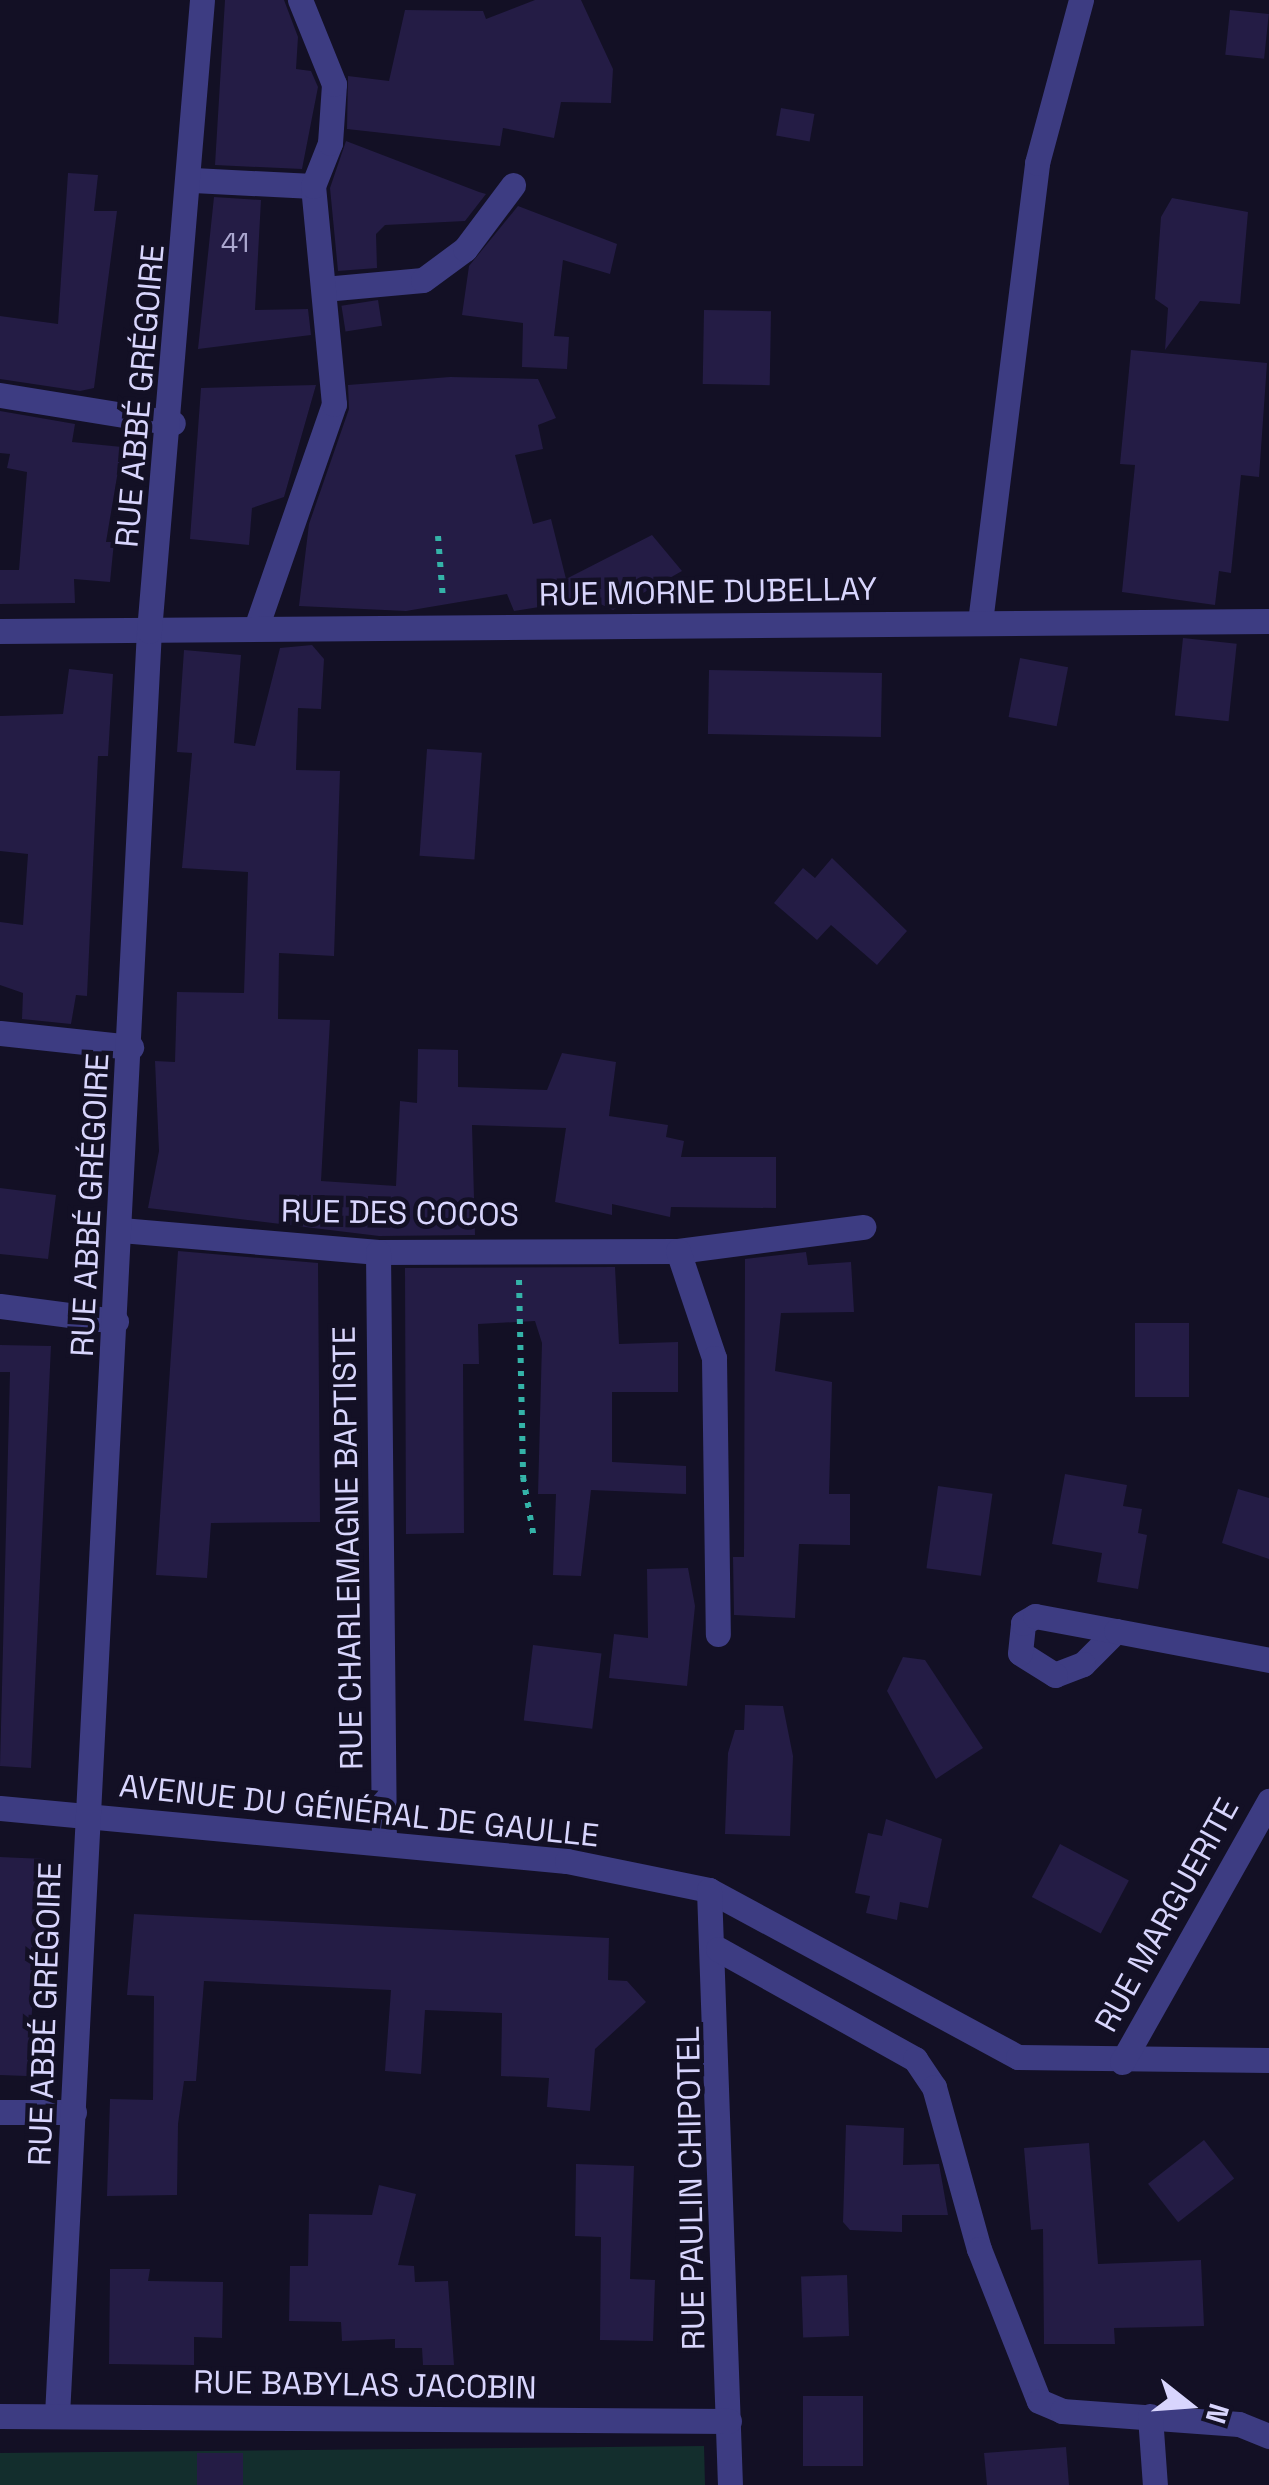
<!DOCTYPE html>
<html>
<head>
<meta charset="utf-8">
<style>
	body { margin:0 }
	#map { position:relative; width:1269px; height:2485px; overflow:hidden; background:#131025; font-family:"Space Grotesk",sans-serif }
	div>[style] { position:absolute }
	.green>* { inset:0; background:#132e2d }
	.building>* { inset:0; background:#241c45; transform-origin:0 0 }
	.path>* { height:6px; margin-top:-3px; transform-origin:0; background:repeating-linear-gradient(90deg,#34b3a8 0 5px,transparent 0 13px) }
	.minor>* { height:25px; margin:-12.5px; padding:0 12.5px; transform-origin:12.5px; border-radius:12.5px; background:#3d3c82 }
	span { translate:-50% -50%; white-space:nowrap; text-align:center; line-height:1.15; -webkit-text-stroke:9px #131025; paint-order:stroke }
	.number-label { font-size:28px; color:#aba7cf }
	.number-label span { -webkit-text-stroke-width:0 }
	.street-label { font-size:32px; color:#d8d5fd }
	.north { position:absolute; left:1139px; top:2355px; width:100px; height:100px; -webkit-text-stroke:8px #131025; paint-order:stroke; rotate:107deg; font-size:28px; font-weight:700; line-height:40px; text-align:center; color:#d8d5fd }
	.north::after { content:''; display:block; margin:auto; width:35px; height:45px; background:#d8d5fd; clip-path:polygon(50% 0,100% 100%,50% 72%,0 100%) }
</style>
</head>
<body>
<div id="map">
	<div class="green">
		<i style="clip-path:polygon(704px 2446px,705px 2485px,0 2485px,0 2453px)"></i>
	</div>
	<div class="building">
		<i style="clip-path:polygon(225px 0,284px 0,298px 37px,296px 69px,311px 71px,318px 87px,302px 169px,215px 165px)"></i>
		<i style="clip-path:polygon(535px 0,581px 0,613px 69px,611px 103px,561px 102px,554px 138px,503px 128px,500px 146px,347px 129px,348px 76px,389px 81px,405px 10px,483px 11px,486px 19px)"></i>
		<i style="left:1230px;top:10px;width:39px;height:45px;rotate:6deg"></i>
		<i style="left:781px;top:108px;width:34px;height:28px;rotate:10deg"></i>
		<i style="clip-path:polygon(346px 141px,479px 192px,486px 194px,465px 221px,385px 225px,376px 234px,377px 268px,338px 271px,330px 188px)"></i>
		<i style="clip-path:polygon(68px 173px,98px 175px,94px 211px,117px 211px,94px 388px,80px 391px,0 379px,0 316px,58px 324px)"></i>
		<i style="clip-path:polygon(214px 197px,261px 200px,255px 310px,308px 309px,311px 335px,198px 349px)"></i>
		<i style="clip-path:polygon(1172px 198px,1248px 212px,1240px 304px,1200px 301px,1165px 350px,1168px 308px,1155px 299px,1161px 217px)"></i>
		<i style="clip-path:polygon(518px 206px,617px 244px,610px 274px,563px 260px,554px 336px,569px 337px,567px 369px,522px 367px,523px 323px,462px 315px,469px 266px)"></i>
		<i style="left:378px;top:300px;width:26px;height:37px;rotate:81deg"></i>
		<i style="left:704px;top:310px;width:67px;height:74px;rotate:1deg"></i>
		<i style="clip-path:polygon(1131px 350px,1267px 363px,1259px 477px,1241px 475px,1231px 573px,1219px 571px,1215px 605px,1122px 592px,1135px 465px,1120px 464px)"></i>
		<i style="clip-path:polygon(450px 377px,538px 379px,556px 418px,538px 425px,543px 449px,515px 455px,533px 524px,551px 519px,566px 579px,652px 535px,682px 571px,613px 610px,590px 599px,514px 611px,507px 594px,406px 611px,299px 606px,309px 524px,349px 409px,348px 385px)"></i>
		<i style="clip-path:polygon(316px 385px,284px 497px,252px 508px,249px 545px,190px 539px,201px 388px)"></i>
		<i style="clip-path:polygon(0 411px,75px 424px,72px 442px,122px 447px,106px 542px,114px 542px,110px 582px,74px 579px,75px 603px,0 604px,0 570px,19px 570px,27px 472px,7px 468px,10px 454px,0 453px)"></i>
		<i style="left:1183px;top:638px;width:54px;height:78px;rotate:6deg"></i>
		<i style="clip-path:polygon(312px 645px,324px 659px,321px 709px,298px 708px,296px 770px,340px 771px,334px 956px,279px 953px,278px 1019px,330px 1020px,321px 1181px,396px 1186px,400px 1101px,417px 1103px,418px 1049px,458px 1050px,458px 1087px,547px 1090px,562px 1053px,616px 1062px,609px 1116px,668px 1125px,666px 1137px,684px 1141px,681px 1157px,776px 1157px,776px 1208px,671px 1207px,670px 1217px,612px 1204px,612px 1215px,555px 1202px,566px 1128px,472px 1125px,475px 1235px,379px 1236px,148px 1208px,159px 1151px,155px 1061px,175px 1062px,177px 992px,244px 993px,248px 872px,182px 868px,192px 753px,177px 752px,184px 650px,241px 655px,234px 743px,255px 746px,280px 648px)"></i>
		<i style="left:1020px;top:658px;width:49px;height:60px;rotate:11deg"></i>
		<i style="clip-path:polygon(69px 669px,113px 674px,108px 756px,98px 756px,87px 996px,76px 995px,71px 1024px,22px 1019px,23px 993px,0 985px,0 922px,23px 925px,28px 854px,0 851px,0 716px,63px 714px)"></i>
		<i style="left:709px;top:670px;width:173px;height:64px;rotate:1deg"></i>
		<i style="left:427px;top:749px;width:55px;height:107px;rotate:4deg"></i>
		<i style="clip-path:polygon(832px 858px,907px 931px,877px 965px,831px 925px,817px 940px,774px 903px,803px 868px,815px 878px)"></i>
		<i style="clip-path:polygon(0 1188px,56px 1195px,48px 1259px,0 1254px)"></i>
		<i style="clip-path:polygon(178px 1251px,318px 1263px,320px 1522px,211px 1523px,207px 1578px,156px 1575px)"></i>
		<i style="clip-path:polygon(806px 1252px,808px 1265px,851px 1262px,854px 1312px,781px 1313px,775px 1371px,832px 1382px,829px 1494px,850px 1494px,850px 1545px,799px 1544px,795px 1618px,734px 1615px,733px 1557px,744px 1557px,745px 1259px)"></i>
		<i style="clip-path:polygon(615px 1267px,619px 1344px,678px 1342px,678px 1392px,612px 1392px,612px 1462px,686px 1466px,686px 1494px,591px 1490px,581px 1576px,553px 1575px,556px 1494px,538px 1494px,542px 1343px,535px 1321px,478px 1324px,479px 1364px,463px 1364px,464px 1533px,406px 1534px,405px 1268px)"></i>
		<i style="left:1135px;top:1323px;width:54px;height:74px"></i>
		<i style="clip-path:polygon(0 1345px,51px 1346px,31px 1768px,0 1766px,10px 1372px,0 1372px)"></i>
		<i style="clip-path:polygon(1065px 1474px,1127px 1485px,1123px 1506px,1142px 1509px,1138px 1533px,1147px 1535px,1138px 1589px,1097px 1582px,1102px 1553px,1052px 1544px)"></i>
		<i style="left:938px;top:1486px;width:55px;height:83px;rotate:8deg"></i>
		<i style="clip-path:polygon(1238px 1489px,1269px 1498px,1269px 1559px,1222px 1543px)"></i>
		<i style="clip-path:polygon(688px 1568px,695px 1606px,687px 1686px,609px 1678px,614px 1634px,648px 1638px,647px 1569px)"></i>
		<i style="left:533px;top:1645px;width:69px;height:76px;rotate:7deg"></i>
		<i style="clip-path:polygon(903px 1657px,925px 1660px,983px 1748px,936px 1779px,887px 1691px)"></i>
		<i style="clip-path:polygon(745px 1705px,783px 1706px,793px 1756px,790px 1836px,725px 1834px,728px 1753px,735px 1730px,744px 1730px)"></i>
		<i style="clip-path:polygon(886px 1819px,942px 1839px,928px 1908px,900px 1902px,897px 1920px,866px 1913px,870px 1896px,855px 1893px,868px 1833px,882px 1836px)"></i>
		<i style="left:1060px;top:1844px;width:78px;height:60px;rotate:28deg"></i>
		<i style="clip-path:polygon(0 1857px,45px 1859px,40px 1954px,52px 1954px,49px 1985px,34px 1985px,27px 2076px,0 2075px)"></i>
		<i style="clip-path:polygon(134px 1914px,609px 1938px,608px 1980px,627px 1981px,646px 2002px,595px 2049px,590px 2111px,547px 2107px,549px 2078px,501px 2076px,502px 2013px,425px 2010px,421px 2074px,385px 2071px,391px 1990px,204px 1981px,196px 2081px,184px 2081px,178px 2124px,177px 2195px,107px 2196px,110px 2099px,153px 2100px,154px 1996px,127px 1995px)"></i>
		<i style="clip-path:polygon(846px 2125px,904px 2128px,903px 2165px,939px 2164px,948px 2215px,902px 2215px,902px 2232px,850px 2230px,843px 2222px)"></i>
		<i style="left:1204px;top:2140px;width:49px;height:71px;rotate:52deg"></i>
		<i style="clip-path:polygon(1089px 2143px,1098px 2264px,1201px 2260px,1204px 2326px,1114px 2328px,1115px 2344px,1044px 2344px,1043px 2229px,1031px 2230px,1024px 2148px)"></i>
		<i style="clip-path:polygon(576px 2164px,634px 2166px,630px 2279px,655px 2280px,653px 2341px,600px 2340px,601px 2237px,575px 2236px)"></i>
		<i style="clip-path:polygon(379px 2185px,416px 2194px,398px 2265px,414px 2266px,415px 2282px,448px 2281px,454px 2365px,423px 2365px,422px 2348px,395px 2348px,395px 2339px,342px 2341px,341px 2322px,289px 2321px,290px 2266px,308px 2266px,309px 2214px,372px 2215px)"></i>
		<i style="clip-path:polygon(110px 2269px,150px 2269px,148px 2281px,223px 2282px,222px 2338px,194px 2337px,194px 2365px,109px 2364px)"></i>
		<i style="left:847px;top:2275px;width:61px;height:46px;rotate:88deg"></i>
		<i style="left:863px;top:2396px;width:70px;height:60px;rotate:90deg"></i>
		<i style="clip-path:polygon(1066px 2447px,1069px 2485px,987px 2485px,984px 2453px)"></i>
		<i style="left:197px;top:2453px;width:46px;height:32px"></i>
	</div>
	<div class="path">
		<i style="left:438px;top:536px;width:64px;rotate:85.5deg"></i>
		<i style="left:519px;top:1280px;width:197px;rotate:88.8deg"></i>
		<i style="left:523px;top:1477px;width:62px;rotate:79.8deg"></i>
	</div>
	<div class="minor">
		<i style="left:193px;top:180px;width:120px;rotate:2.9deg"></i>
		<i style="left:324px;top:289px;width:99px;rotate:-5.2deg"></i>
		<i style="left:423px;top:280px;width:52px;rotate:-36.4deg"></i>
		<i style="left:465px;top:249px;width:80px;rotate:-53.1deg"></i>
		<i style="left:0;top:395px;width:175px;rotate:9.2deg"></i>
		<i style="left:980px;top:622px;width:463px;rotate:-82.9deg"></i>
		<i style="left:1037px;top:163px;width:169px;rotate:-74.9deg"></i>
		<i style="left:257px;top:625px;width:234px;rotate:-70.8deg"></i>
		<i style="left:334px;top:404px;width:219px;rotate:-95.5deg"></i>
		<i style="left:313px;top:186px;width:46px;rotate:-68.4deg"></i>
		<i style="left:330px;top:143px;width:59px;rotate:-86.1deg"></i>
		<i style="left:334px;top:84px;width:91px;rotate:-112deg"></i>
		<i style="left:0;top:631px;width:1269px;rotate:-0.45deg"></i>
		<i style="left:0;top:1033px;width:132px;rotate:6.1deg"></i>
		<i style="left:121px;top:1230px;width:258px;rotate:4.9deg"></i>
		<i style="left:378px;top:1252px;width:300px;rotate:-0.2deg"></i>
		<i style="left:678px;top:1251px;width:187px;rotate:-7.4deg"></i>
		<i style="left:678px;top:1251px;width:113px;rotate:71.4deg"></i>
		<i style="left:714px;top:1358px;width:276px;rotate:89.2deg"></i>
		<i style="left:378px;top:1252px;width:591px;rotate:89.42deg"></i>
		<i style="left:0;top:1306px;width:117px;rotate:7.4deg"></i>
		<i style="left:1116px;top:1631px;width:47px;rotate:135deg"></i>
		<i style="left:1083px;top:1664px;width:30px;rotate:159deg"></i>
		<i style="left:1055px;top:1675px;width:41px;rotate:-147.8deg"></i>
		<i style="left:1020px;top:1653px;width:30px;rotate:-84deg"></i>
		<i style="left:1023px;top:1623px;width:14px;rotate:-30deg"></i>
		<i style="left:1035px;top:1616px;width:82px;rotate:10.5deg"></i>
		<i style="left:1116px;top:1631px;width:156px;rotate:10.7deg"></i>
		<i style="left:0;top:1808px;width:569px;rotate:5.34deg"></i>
		<i style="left:567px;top:1861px;width:145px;rotate:11.5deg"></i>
		<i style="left:709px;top:1890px;width:351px;rotate:28.4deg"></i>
		<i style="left:1018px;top:2057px;width:251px;rotate:0.7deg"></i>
		<i style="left:709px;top:1890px;width:595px;rotate:87.98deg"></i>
		<i style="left:718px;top:1949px;width:226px;rotate:29.2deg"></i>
		<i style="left:915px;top:2059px;width:34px;rotate:56deg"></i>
		<i style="left:934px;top:2087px;width:168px;rotate:74.5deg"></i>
		<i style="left:979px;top:2249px;width:163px;rotate:68.5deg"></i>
		<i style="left:1039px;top:2401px;width:25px;rotate:23deg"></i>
		<i style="left:1062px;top:2411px;width:177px;rotate:4.2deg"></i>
		<i style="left:1239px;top:2424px;width:32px;rotate:22deg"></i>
		<i style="left:1122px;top:2062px;width:300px;rotate:-60.6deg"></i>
		<i style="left:0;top:2112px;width:74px"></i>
		<i style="left:57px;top:2415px;width:1786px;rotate:-87.05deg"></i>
		<i style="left:149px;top:631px;width:633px;rotate:-85.2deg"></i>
		<i style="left:0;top:2416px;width:729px;rotate:0.39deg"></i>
		<i style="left:1150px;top:2416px;width:69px;rotate:85.9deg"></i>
	</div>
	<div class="number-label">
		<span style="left:235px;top:242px">41</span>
	</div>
	<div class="street-label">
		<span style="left:140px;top:396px;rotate:-85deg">RUE ABBÉ GRÉGOIRE</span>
		<span style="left:708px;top:592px;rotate:-1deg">RUE MORNE DUBELLAY</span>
		<span style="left:90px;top:1205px;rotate:-87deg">RUE ABBÉ GRÉGOIRE</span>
		<span style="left:400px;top:1213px;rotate:1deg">RUE DES COCOS</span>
		<span style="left:348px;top:1548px;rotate:-91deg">RUE CHARLEMAGNE BAPTISTE</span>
		<span style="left:359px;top:1811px;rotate:6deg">AVENUE DU GÉNÉRAL DE GAULLE</span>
		<span style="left:1167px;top:1915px;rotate:-61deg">RUE MARGUERITE</span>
		<span style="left:45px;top:2014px;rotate:-88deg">RUE ABBÉ GRÉGOIRE</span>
		<span style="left:691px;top:2188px;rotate:-91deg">RUE PAULIN CHIPOTEL</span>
		<span style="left:365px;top:2385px;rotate:1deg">RUE BABYLAS JACOBIN</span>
	</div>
	<div class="north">N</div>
</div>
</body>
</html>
